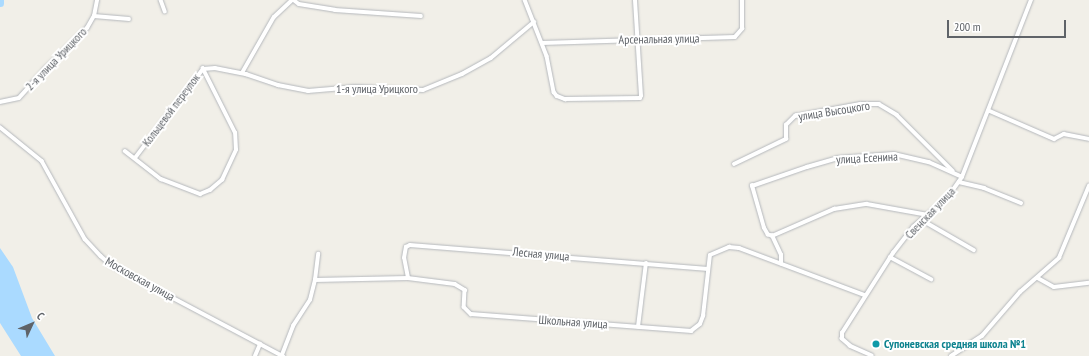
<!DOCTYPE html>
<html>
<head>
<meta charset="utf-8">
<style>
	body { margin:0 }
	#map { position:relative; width:1089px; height:356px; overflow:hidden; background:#f1efe8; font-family:"PT Sans Narrow",sans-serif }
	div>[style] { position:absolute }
	.water>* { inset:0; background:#aadaff }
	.river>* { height:7px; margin:-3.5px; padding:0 3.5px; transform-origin:3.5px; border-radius:3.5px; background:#aadaff }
	.roads { filter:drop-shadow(0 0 1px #b5b8bc) drop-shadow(0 0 1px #b5b8bc) }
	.street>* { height:3.5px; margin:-1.75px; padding:0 1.75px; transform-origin:1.75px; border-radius:1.75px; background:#fff }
	.dots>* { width:11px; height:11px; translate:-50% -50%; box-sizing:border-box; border:2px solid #fff; border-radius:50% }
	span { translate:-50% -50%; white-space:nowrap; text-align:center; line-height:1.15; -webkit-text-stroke:4px #fff; paint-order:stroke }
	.street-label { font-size:12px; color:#5f6368 }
	.culture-label { font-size:12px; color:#0d838f; font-weight:700 }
	.left { translate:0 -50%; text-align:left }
	.north { position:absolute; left:12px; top:304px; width:40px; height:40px; -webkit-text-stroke:3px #fff; paint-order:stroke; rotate:46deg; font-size:11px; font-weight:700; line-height:16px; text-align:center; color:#5f6368 }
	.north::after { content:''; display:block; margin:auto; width:14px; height:18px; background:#5f6368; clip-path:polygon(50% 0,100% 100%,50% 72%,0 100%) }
	.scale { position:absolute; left:947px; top:20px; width:119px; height:18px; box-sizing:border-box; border:2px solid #5f6368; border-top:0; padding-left:5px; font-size:12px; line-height:14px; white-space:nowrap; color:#5f6368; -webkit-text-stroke:3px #fff; paint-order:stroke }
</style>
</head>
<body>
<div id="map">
	<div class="water">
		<i style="clip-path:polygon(0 248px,13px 267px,32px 318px,55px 356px,21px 356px,0 323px)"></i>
	</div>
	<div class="river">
		<i style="left:0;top:0;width:3px;rotate:90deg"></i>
	</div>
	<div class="roads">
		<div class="street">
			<i style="left:161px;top:0;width:12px;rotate:70deg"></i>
			<i style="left:294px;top:0;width:6px;rotate:39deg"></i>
			<i style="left:299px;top:4px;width:36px;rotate:9deg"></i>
			<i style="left:335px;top:10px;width:86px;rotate:4deg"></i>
			<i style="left:525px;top:0;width:60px;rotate:68.6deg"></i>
			<i style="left:547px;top:56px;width:37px;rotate:79deg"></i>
			<i style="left:554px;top:92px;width:5px;rotate:53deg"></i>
			<i style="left:557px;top:96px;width:9px;rotate:21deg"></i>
			<i style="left:565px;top:99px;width:75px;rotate:-0.8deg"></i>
			<i style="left:640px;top:98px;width:2px;rotate:-63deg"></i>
			<i style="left:641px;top:96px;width:96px;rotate:-93.6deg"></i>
			<i style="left:94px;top:16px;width:35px;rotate:5deg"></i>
			<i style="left:542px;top:43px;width:193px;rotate:-1.8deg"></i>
			<i style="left:735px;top:37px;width:11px;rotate:-49deg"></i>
			<i style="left:742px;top:29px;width:29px;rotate:-90deg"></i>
			<i style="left:203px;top:69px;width:12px;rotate:-5deg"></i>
			<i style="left:215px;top:68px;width:32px;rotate:11deg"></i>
			<i style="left:246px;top:74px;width:34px;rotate:19deg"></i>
			<i style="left:278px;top:85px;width:31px;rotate:11deg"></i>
			<i style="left:308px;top:91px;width:47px;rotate:-4.9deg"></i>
			<i style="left:355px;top:87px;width:68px;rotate:2.5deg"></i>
			<i style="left:423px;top:90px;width:42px;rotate:-22.3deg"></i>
			<i style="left:462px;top:74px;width:33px;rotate:-29deg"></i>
			<i style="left:491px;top:58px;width:56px;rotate:-39.9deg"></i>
			<i style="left:242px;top:73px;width:64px;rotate:-60.3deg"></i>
			<i style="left:274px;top:17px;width:25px;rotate:-43deg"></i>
			<i style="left:0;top:102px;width:19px;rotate:-12deg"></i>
			<i style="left:19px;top:98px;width:38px;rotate:-48deg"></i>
			<i style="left:44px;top:70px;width:60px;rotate:-44.3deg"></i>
			<i style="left:87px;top:28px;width:14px;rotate:-60deg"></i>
			<i style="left:94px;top:16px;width:16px;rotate:-79deg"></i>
			<i style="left:990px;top:111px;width:70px;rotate:23.6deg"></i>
			<i style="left:1054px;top:139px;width:11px;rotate:-27deg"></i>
			<i style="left:1064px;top:134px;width:25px;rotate:11deg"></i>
			<i style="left:0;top:127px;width:54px;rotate:39deg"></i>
			<i style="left:42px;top:161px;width:89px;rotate:61.1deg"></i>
			<i style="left:85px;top:239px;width:23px;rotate:47deg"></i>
			<i style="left:101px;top:256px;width:13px;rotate:42deg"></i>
			<i style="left:111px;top:265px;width:195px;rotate:27.9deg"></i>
			<i style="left:125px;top:151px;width:46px;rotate:37.9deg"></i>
			<i style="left:161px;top:179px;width:42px;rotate:21deg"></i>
			<i style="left:200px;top:194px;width:11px;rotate:-22deg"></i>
			<i style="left:210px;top:190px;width:16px;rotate:-40deg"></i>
			<i style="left:222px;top:180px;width:33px;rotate:-65deg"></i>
			<i style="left:236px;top:150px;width:17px;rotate:-93deg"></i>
			<i style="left:235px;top:133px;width:72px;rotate:-116.6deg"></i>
			<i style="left:135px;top:158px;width:112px;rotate:-52.6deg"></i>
			<i style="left:734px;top:164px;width:58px;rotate:-25.7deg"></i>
			<i style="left:786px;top:139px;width:14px;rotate:-90deg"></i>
			<i style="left:786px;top:125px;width:13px;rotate:-45deg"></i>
			<i style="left:795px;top:116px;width:66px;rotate:-10.5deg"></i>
			<i style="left:860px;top:104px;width:19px"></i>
			<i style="left:879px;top:104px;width:21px;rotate:31deg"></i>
			<i style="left:897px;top:115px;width:79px;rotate:45deg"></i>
			<i style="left:959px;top:182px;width:26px;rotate:13deg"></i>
			<i style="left:984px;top:188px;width:40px;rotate:22deg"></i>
			<i style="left:922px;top:220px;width:60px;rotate:30deg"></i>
			<i style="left:772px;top:236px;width:4px;rotate:-166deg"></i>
			<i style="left:768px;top:235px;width:8px;rotate:-120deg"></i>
			<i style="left:764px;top:228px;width:44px;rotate:-105.9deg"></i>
			<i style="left:752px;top:186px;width:58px;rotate:-19.1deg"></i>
			<i style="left:807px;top:167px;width:32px;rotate:-16deg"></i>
			<i style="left:838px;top:158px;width:56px;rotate:-4.1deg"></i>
			<i style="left:894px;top:154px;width:36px;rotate:13deg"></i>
			<i style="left:929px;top:162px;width:36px;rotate:24deg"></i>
			<i style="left:890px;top:257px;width:47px;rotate:28.2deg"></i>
			<i style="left:781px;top:264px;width:9px;rotate:-90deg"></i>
			<i style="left:781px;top:255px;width:21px;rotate:-115deg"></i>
			<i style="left:772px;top:236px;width:68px;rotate:-23.5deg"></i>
			<i style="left:834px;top:209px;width:33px;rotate:-9deg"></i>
			<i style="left:867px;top:204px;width:62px;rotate:10.2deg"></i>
			<i style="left:408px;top:278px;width:20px;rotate:-101deg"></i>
			<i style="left:404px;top:258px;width:11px;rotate:-80deg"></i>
			<i style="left:406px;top:247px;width:4px;rotate:-27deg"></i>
			<i style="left:410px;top:245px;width:299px;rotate:4.6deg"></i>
			<i style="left:1038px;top:278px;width:18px;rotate:29deg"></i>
			<i style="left:1054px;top:287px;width:35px;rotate:-7deg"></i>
			<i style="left:315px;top:280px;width:26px;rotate:-83deg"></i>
			<i style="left:638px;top:327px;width:64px;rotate:-82.9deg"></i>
			<i style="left:282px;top:355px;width:31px;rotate:-69deg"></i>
			<i style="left:293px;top:326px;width:31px;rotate:-57deg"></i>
			<i style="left:310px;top:300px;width:21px;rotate:-76deg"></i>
			<i style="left:315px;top:280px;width:93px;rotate:-1.2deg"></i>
			<i style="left:408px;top:278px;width:47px;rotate:7.3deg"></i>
			<i style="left:455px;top:284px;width:12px;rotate:31deg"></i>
			<i style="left:465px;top:290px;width:17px;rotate:93deg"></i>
			<i style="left:464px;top:307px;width:10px;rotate:45deg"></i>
			<i style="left:471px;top:314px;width:221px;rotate:4.4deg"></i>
			<i style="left:691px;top:331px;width:11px;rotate:-38deg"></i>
			<i style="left:700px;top:324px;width:9px;rotate:-69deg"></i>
			<i style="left:703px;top:316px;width:61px;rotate:-83.5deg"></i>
			<i style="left:710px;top:255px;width:21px;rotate:-23deg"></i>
			<i style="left:729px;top:247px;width:10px;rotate:6deg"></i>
			<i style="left:739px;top:248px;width:134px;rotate:20.5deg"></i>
			<i style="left:255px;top:356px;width:13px;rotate:-67deg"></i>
			<i style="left:872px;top:356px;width:24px;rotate:-156deg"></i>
			<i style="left:850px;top:346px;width:11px;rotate:-139deg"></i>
			<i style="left:842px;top:339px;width:6px;rotate:-90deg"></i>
			<i style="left:842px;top:333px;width:95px;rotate:-57.5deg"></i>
			<i style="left:893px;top:253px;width:33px;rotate:-52deg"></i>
			<i style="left:913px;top:227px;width:46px;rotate:-40.6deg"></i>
			<i style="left:948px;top:197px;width:24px;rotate:-55deg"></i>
			<i style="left:962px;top:177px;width:190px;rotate:-68.7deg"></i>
			<i style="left:951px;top:356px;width:37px;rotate:-33deg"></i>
			<i style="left:982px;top:336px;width:58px;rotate:-49.2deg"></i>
			<i style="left:1020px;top:292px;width:52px;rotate:-41.1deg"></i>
			<i style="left:1059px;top:258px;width:78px;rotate:-67.4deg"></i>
		</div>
	</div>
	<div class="dots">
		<i style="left:876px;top:344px;background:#0f9aa8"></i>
	</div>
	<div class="street-label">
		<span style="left:659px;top:39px;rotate:-1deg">Арсенальная улица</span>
		<span style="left:56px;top:59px;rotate:-46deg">2-я улица Урицкого</span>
		<span style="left:377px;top:89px">1-я улица Урицкого</span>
		<span style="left:171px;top:110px;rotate:-53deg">Кольцевой переулок</span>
		<span style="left:834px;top:111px;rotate:-9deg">улица Высоцкого</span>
		<span style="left:867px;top:158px;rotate:-3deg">улица Есенина</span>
		<span style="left:930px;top:213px;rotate:-46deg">Свенская улица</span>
		<span style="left:541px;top:254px;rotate:5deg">Лесная улица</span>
		<span style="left:140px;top:279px;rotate:29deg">Московская улица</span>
		<span style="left:573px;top:322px;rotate:4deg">Школьная улица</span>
	</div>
	<div class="culture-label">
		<span class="left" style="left:884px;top:344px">Супоневская средняя школа №1</span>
	</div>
	<div class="north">С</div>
	<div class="scale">200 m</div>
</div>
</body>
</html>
